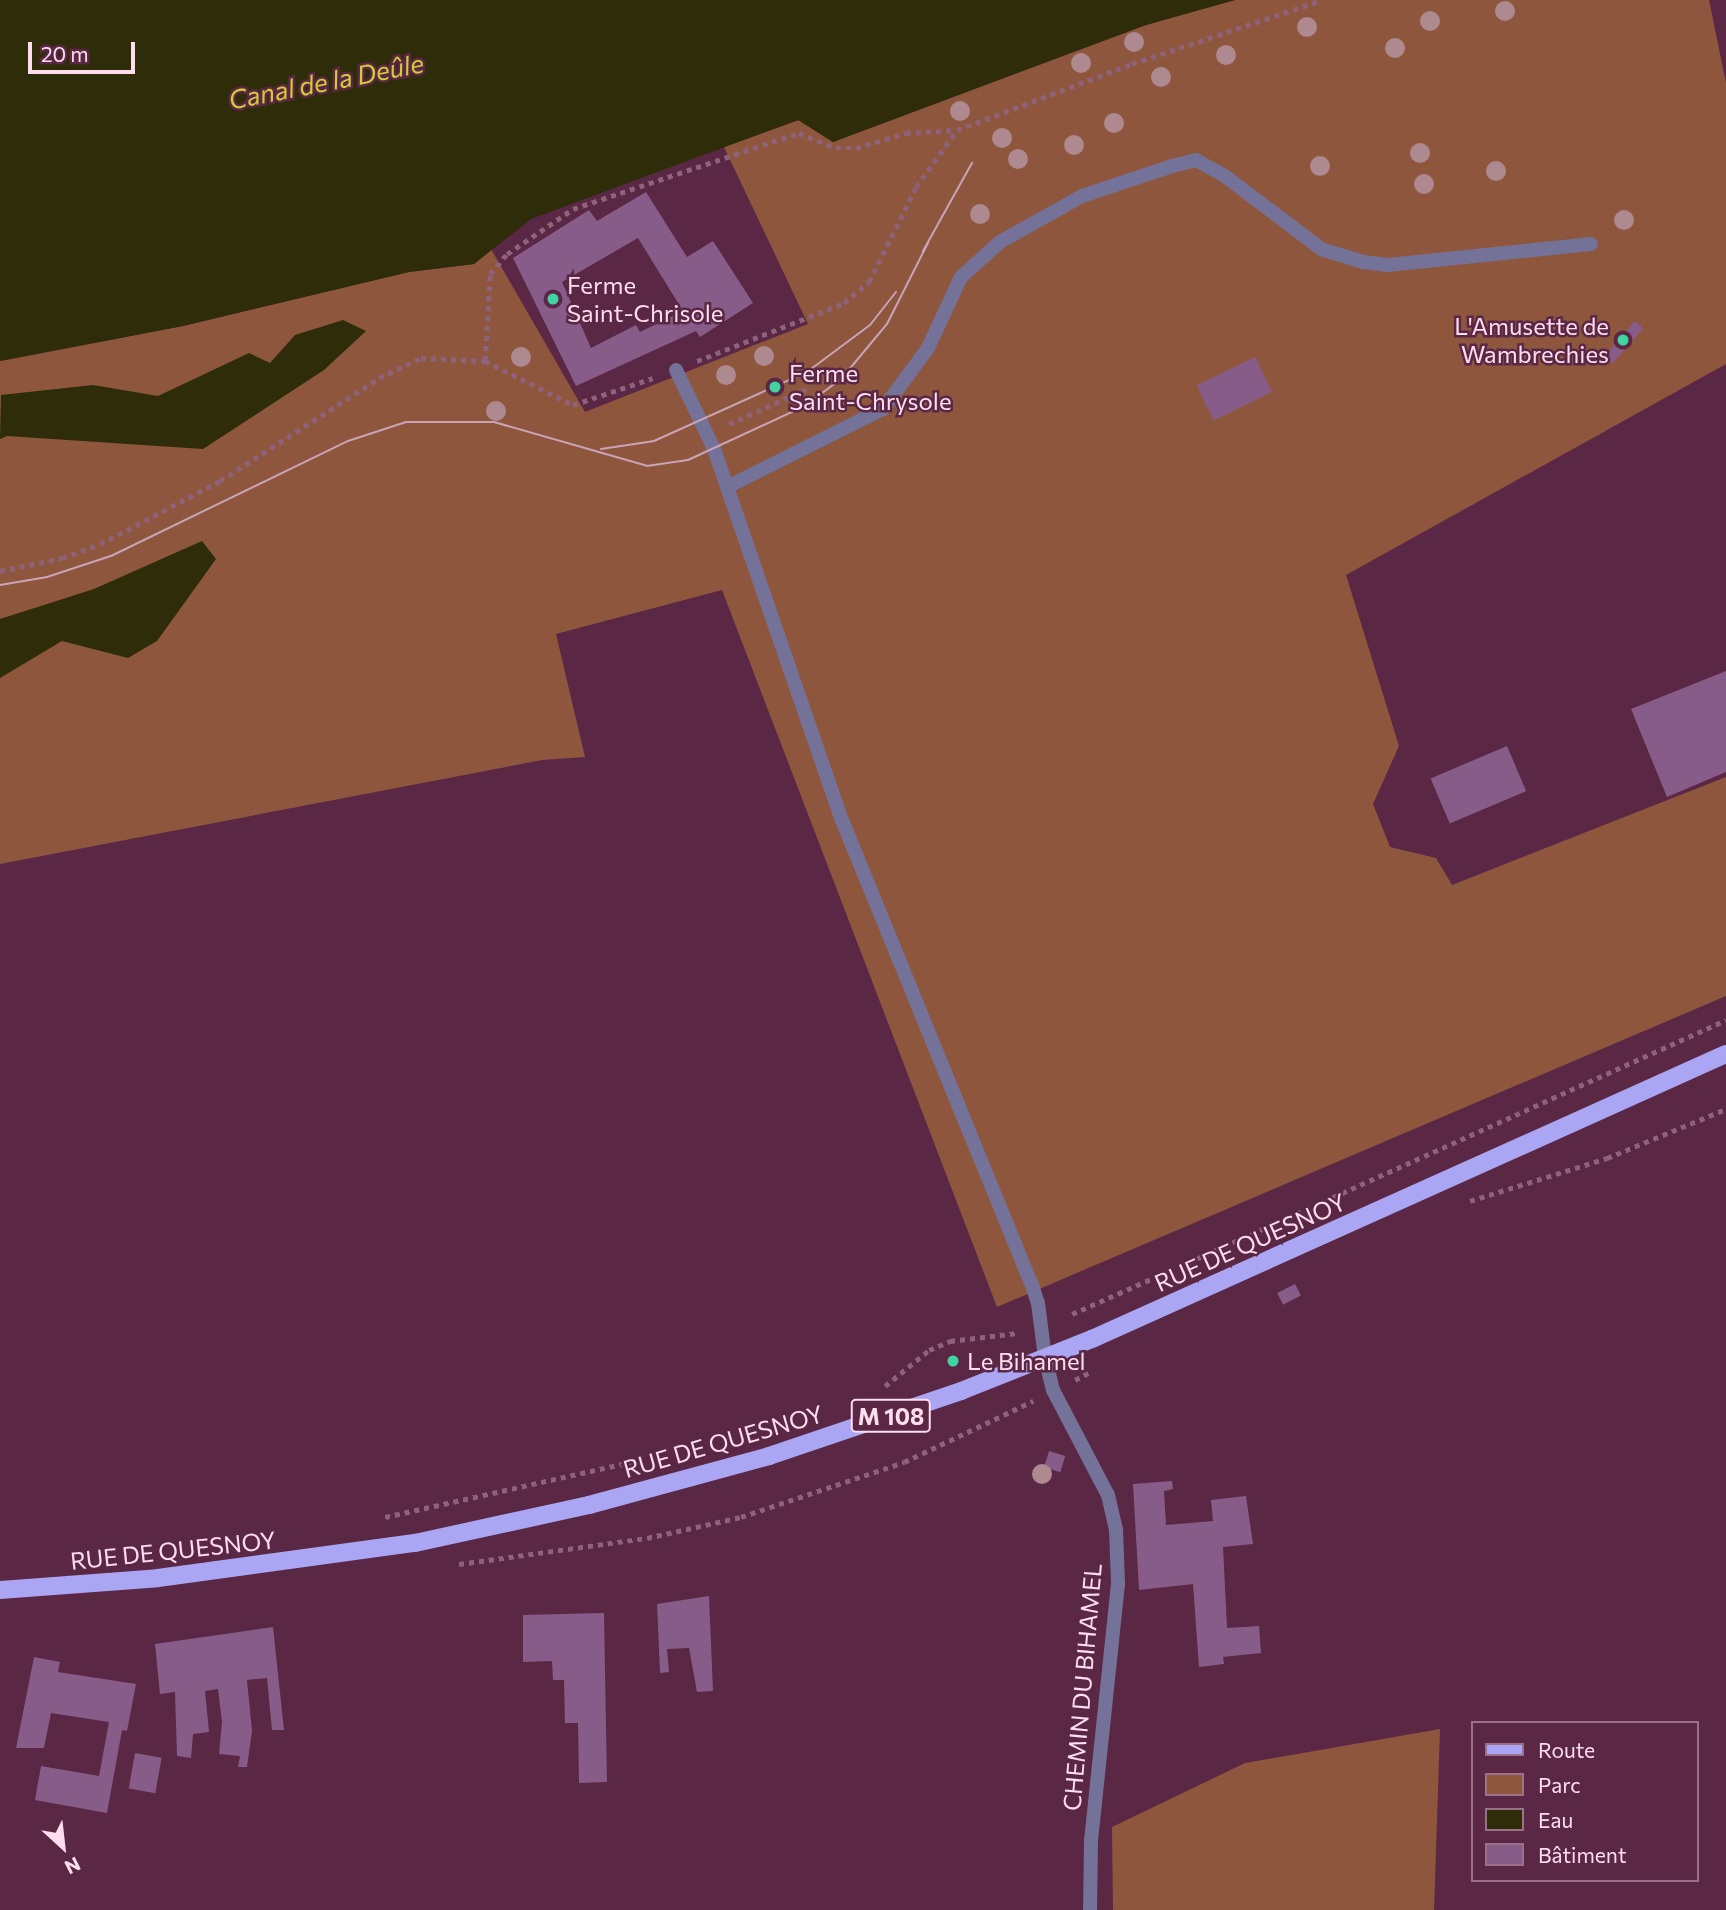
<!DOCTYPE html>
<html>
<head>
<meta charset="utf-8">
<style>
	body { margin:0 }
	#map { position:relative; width:1726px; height:1910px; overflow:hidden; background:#5a2745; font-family:Commissioner,sans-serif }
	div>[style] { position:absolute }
	.green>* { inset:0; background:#8e573d }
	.water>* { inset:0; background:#2e2c09 }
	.building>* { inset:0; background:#885c89; transform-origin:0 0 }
	.path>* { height:4.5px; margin-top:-2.25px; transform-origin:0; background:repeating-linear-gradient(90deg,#8f627c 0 5px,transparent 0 10px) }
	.service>* { height:14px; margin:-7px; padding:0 7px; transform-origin:7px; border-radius:7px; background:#747298 }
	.minor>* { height:14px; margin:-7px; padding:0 7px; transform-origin:7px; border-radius:7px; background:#747298 }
	.primary>* { height:18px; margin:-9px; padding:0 9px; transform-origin:9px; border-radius:9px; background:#aaa6f4 }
	.tram>* { height:2px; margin:-1px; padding:0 1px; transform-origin:1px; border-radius:1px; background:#caa3b8 }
	.trees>* { width:20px; height:20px; margin:-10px; border-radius:50%; background:#ae8990 }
	.dots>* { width:19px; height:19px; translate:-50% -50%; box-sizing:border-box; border:4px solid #5a2745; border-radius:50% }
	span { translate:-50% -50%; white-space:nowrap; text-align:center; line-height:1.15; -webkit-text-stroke:5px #5a2745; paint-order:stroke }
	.shield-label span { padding:2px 5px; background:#5a2745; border:2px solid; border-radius:5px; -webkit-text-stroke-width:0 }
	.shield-label { font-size:23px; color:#feddee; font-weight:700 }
	.poi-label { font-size:24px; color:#feddee }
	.left { translate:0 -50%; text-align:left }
	.right { translate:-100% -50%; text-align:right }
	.street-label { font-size:24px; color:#feddee }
	.water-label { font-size:26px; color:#d4cb37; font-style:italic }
	.legend { position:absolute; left:1471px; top:1721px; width:228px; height:161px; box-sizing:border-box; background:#5a2745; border:2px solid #9c7089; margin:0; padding:9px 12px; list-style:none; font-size:21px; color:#feddee }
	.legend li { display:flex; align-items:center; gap:14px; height:35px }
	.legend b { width:35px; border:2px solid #9c7089 }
	.north { position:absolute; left:28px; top:1812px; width:70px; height:70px; -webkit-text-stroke:5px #5a2745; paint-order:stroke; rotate:153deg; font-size:19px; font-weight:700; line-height:28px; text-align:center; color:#feddee }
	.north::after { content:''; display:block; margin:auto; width:24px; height:32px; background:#feddee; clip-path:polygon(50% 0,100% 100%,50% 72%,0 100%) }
	.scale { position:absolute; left:28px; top:42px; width:107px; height:32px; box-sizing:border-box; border:4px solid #feddee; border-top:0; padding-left:9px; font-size:21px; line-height:24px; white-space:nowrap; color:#feddee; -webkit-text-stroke:5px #5a2745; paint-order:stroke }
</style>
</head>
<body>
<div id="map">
	<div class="green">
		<i style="clip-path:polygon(1235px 0,1709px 0,1726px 83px,1726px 364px,1346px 575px,1399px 746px,1373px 804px,1390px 847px,1436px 858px,1452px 885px,1726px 777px,1726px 996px,997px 1307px,722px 590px,556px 634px,585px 757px,542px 760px,0 864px,0 361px,183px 326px,409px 272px,474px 264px,491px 249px,585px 412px,808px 324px,724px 147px,799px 120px,833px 142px,1146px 25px)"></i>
		<i style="clip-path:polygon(1440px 1729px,1434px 1910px,1113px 1910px,1112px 1827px,1245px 1763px)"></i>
	</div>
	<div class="water">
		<i style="clip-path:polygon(0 0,1235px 0,1146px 25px,833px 142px,798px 120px,531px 219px,474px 264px,409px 272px,183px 326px,0 361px)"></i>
		<i style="clip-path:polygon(343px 320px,366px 331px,324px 370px,203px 449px,7px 436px,0 439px,1px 395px,93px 385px,158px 396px,249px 353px,270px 363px,295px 335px)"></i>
		<i style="clip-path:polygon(202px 541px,216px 559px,157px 641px,128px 658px,62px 641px,0 678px,0 619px,94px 589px)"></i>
	</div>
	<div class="building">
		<i style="clip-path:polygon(evenodd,646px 192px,687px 257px,713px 241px,753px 303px,700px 337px,696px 331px,576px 386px,513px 258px,589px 210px,597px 221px,646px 192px,638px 238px,683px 311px,640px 332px,636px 325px,591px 348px,562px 282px,638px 238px)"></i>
		<i style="left:1635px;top:321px;width:11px;height:47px;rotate:41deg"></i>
		<i style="left:1255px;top:357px;width:39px;height:65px;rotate:64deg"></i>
		<i style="clip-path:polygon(1726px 671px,1726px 772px,1667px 797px,1631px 709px)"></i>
		<i style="left:1507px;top:746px;width:49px;height:83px;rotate:67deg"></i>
		<i style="left:1295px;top:1284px;width:13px;height:20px;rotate:63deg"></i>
		<i style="left:1049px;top:1451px;width:17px;height:17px;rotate:17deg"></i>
		<i style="clip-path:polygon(1172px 1481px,1173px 1489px,1164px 1491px,1166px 1525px,1213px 1521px,1211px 1500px,1246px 1496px,1253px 1544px,1223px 1547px,1227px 1628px,1259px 1626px,1261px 1653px,1223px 1657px,1224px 1664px,1199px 1667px,1193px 1584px,1139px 1590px,1133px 1484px)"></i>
		<i style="clip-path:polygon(709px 1596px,713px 1691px,697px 1692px,689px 1648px,667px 1649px,669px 1672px,660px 1673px,657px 1604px)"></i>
		<i style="clip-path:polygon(604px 1613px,607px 1782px,579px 1783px,578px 1723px,565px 1723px,564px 1680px,553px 1680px,552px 1661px,523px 1662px,523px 1615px)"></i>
		<i style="clip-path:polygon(273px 1627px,284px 1730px,272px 1730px,267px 1678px,247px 1680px,252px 1731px,247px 1767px,238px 1767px,240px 1756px,219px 1754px,222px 1722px,218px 1689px,205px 1691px,209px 1732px,193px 1734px,191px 1758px,177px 1756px,175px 1692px,160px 1694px,155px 1644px)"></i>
		<i style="clip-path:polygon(34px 1657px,60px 1662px,58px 1672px,136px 1684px,127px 1731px,122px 1730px,107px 1813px,35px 1800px,41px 1766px,99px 1776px,109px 1722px,51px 1713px,44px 1748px,16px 1748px)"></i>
		<i style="left:135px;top:1753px;width:27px;height:36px;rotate:10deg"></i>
	</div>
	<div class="path">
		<i style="left:485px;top:361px;width:87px;rotate:-86.7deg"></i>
		<i style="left:490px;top:274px;width:26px;rotate:-50deg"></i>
		<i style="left:507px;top:254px;width:80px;rotate:-34.3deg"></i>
		<i style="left:573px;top:209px;width:238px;rotate:-18.6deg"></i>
		<i style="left:799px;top:133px;width:40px;rotate:22deg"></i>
		<i style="left:836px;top:148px;width:20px"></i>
		<i style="left:856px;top:148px;width:52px;rotate:-16.7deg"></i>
		<i style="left:906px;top:133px;width:50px;rotate:-3.4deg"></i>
		<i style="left:697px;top:361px;width:158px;rotate:-21.5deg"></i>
		<i style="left:844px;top:303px;width:33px;rotate:-40deg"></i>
		<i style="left:869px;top:282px;width:106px;rotate:-63.7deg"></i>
		<i style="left:916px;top:187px;width:70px;rotate:-54.3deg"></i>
		<i style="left:957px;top:130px;width:187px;rotate:-20.7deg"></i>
		<i style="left:1132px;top:64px;width:200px;rotate:-18.6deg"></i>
		<i style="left:729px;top:424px;width:90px;rotate:-24.3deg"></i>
		<i style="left:0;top:571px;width:63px;rotate:-11.8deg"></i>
		<i style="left:62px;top:558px;width:40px;rotate:-20.2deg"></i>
		<i style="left:100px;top:544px;width:136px;rotate:-27.7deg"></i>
		<i style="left:220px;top:481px;width:189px;rotate:-32.9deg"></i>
		<i style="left:379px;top:378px;width:47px;rotate:-25.5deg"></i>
		<i style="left:421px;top:358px;width:64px;rotate:2.7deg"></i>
		<i style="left:485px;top:361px;width:98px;rotate:26.6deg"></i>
		<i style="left:573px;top:405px;width:84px;rotate:-18.6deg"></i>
		<i style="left:1470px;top:1201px;width:144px;rotate:-17.4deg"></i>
		<i style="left:1607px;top:1158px;width:129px;rotate:-22.4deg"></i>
		<i style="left:1187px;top:1263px;width:591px;rotate:-24.27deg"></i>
		<i style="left:1072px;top:1314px;width:86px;rotate:-23.9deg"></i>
		<i style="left:1075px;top:1380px;width:19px;rotate:-28deg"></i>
		<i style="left:885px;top:1386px;width:57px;rotate:-39.3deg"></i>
		<i style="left:929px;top:1350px;width:23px;rotate:-23deg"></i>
		<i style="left:950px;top:1341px;width:68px;rotate:-6.7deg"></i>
		<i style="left:385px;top:1517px;width:260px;rotate:-12.6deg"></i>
		<i style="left:459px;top:1564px;width:190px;rotate:-7.9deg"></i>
		<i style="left:647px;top:1538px;width:96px;rotate:-12.6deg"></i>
		<i style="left:741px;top:1517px;width:172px;rotate:-18.6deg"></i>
		<i style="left:904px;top:1462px;width:143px;rotate:-25.3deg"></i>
	</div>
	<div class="service">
		<i style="left:676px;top:370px;width:88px;rotate:64.3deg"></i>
		<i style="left:714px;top:449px;width:392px;rotate:71deg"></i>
		<i style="left:842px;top:820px;width:499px;rotate:67.8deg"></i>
		<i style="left:1031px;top:1282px;width:22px;rotate:72deg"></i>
		<i style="left:1038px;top:1303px;width:55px;rotate:82.7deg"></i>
		<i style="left:727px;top:487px;width:174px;rotate:-26.6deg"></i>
		<i style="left:883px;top:409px;width:76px;rotate:-53.6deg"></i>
		<i style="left:928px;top:348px;width:78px;rotate:-65.1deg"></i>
		<i style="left:961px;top:277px;width:52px;rotate:-41.9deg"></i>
		<i style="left:1000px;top:242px;width:94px;rotate:-29.3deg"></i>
		<i style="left:1082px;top:196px;width:95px;rotate:-18.4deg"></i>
		<i style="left:1172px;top:166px;width:25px;rotate:-14deg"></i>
		<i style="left:1196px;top:160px;width:33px;rotate:29deg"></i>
		<i style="left:1225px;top:176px;width:121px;rotate:37.2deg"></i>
		<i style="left:1321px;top:249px;width:44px;rotate:17.2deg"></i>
		<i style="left:1363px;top:262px;width:25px;rotate:7deg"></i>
		<i style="left:1388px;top:265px;width:204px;rotate:-5.9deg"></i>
	</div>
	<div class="minor">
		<i style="left:1045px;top:1358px;width:33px;rotate:76deg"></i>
		<i style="left:1053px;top:1390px;width:119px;rotate:62.4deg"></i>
		<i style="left:1108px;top:1495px;width:35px;rotate:77deg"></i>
		<i style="left:1116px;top:1529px;width:55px;rotate:87.9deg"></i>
		<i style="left:1118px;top:1584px;width:257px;rotate:96deg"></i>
		<i style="left:1091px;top:1840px;width:70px;rotate:90.8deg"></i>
	</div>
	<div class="primary">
		<i style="left:0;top:1590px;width:158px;rotate:-4.3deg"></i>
		<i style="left:158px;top:1578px;width:259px;rotate:-7.8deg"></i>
		<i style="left:415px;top:1543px;width:178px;rotate:-12.3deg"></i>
		<i style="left:589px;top:1505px;width:187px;rotate:-15.2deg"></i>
		<i style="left:769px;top:1456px;width:203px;rotate:-18.7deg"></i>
		<i style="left:961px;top:1391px;width:141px;rotate:-21.7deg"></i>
		<i style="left:1092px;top:1339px;width:695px;rotate:-24.21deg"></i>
	</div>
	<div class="tram">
		<i style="left:923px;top:251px;width:101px;rotate:-60.9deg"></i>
		<i style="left:601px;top:449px;width:54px;rotate:-8.6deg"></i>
		<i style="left:654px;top:441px;width:168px;rotate:-24.3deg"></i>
		<i style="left:807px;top:372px;width:79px;rotate:-36.7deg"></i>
		<i style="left:870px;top:325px;width:42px;rotate:-51.8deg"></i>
		<i style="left:0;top:585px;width:48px;rotate:-9.7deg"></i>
		<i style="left:47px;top:577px;width:67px;rotate:-18.2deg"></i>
		<i style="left:111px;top:556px;width:263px;rotate:-25.9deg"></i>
		<i style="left:348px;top:441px;width:61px;rotate:-18.1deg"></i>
		<i style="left:406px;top:422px;width:88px"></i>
		<i style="left:494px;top:422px;width:159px;rotate:16deg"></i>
		<i style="left:647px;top:466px;width:41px;rotate:-8.3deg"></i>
		<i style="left:688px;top:460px;width:129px;rotate:-24.8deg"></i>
		<i style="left:805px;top:406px;width:46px;rotate:-37.1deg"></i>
		<i style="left:842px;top:378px;width:70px;rotate:-50.2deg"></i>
		<i style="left:887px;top:324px;width:91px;rotate:-63.2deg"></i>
	</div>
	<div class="trees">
		<i style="left:1505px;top:11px"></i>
		<i style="left:1430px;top:21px"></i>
		<i style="left:1307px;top:27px"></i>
		<i style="left:1134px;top:42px"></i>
		<i style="left:1395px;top:48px"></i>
		<i style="left:1226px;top:55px"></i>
		<i style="left:1081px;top:63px"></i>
		<i style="left:1161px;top:77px"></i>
		<i style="left:960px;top:111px"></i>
		<i style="left:1114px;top:123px"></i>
		<i style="left:1002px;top:138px"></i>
		<i style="left:1074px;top:145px"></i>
		<i style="left:1420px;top:153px"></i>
		<i style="left:1018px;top:159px"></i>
		<i style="left:1320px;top:166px"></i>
		<i style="left:1496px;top:171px"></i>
		<i style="left:1424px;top:184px"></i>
		<i style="left:980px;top:214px"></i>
		<i style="left:1624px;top:220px"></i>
		<i style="left:764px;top:356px"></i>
		<i style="left:521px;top:357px"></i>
		<i style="left:726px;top:375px"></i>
		<i style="left:496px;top:411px"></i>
		<i style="left:1042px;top:1474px"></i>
	</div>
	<div class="dots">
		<i style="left:553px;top:299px;background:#40d4a2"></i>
		<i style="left:1623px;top:340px;background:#40d4a2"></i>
		<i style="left:775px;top:387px;background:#40d4a2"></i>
		<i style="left:953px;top:1361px;background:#40d4a2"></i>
	</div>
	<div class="shield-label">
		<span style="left:891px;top:1416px">M 108</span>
	</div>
	<div class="poi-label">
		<span class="left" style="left:567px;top:299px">Ferme<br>Saint-Chrisole</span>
		<span class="right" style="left:1609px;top:340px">L'Amusette de<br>Wambrechies</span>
		<span class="left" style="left:789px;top:387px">Ferme<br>Saint-Chrysole</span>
		<span class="left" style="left:967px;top:1361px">Le Bihamel</span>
	</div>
	<div class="street-label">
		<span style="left:1250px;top:1242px;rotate:-24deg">RUE DE QUESNOY</span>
		<span style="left:723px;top:1441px;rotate:-16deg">RUE DE QUESNOY</span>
		<span style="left:173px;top:1550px;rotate:-6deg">RUE DE QUESNOY</span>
		<span style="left:1082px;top:1687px;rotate:-85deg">CHEMIN DU BIHAMEL</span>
	</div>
	<div class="water-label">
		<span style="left:326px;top:81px;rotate:-11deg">Canal de la Deûle</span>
	</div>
	<ul class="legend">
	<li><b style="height:9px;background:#aaa6f4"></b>Route</li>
	<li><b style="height:19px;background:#8e573d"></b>Parc</li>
	<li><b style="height:19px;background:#2e2c09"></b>Eau</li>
	<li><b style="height:19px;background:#885c89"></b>Bâtiment</li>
	</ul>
	<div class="north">N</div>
	<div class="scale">20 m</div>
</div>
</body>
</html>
